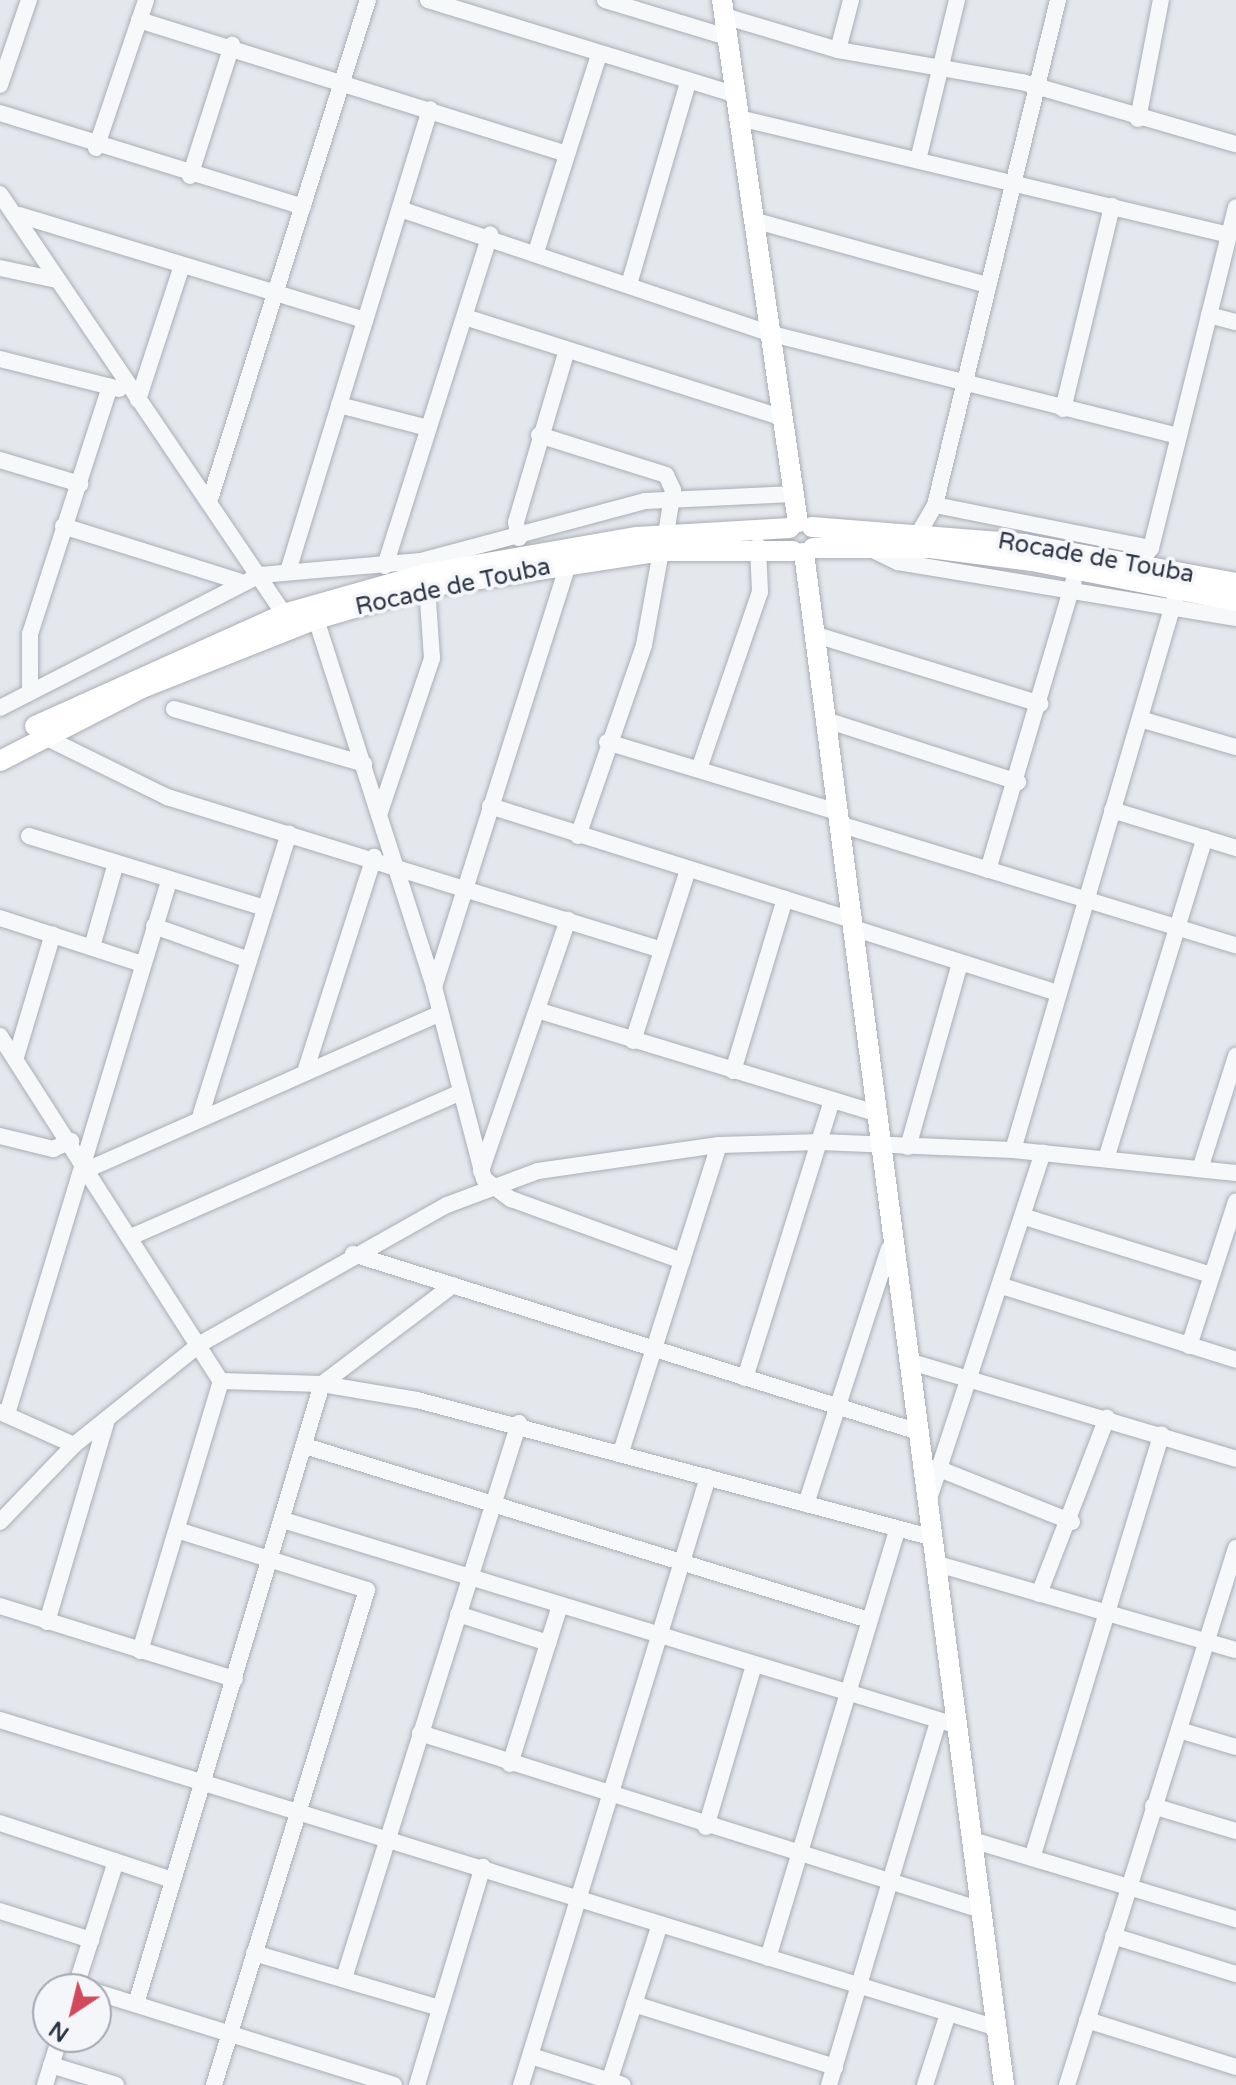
<!DOCTYPE html>
<html>
<head>
<meta charset="utf-8">
<style>
	body { margin:0 }
	#map { position:relative; width:1236px; height:2085px; overflow:hidden; background:#e4e7ec; font-family:"Varela Round",sans-serif }
	div>[style] { position:absolute }
	.roads { filter:drop-shadow(0 0 2px #a9aeb7) drop-shadow(0 0 2px #a9aeb7) }
	.minor>* { height:16px; margin:-8px; padding:0 8px; transform-origin:8px; border-radius:8px; background:#f7f8fa }
	.major>* { height:20px; margin:-10px; padding:0 10px; transform-origin:10px; border-radius:10px; background:#fff }
	span { translate:-50% -50%; white-space:nowrap; text-align:center; line-height:1.15; -webkit-text-stroke:8px #f4f6f9; paint-order:stroke }
	.street-label { font-size:24px; color:#2b3445 }
	.north { position:absolute; left:32px; top:1973px; width:80px; height:80px; box-sizing:border-box; background:#f4f6f9; border:2px solid #a4a8b1; border-radius:50%; rotate:215deg; font-size:22px; font-weight:700; line-height:32px; text-align:center; color:#2b3445 }
	.north::after { content:''; display:block; margin:auto; width:28px; height:36px; background:#d1495b; clip-path:polygon(50% 0,100% 100%,50% 72%,0 100%) }
</style>
</head>
<body>
<div id="map">
	<div class="roads">
		<div class="minor">
			<i style="left:428px;top:0;width:320px;rotate:17.1deg"></i>
			<i style="left:605px;top:0;width:127px;rotate:16.9deg"></i>
			<i style="left:724px;top:16px;width:119px;rotate:16.6deg"></i>
			<i style="left:838px;top:50px;width:187px;rotate:9.9deg"></i>
			<i style="left:1022px;top:82px;width:223px;rotate:16.2deg"></i>
			<i style="left:139px;top:20px;width:448px;rotate:17.4deg"></i>
			<i style="left:838px;top:50px;width:52px;rotate:-75.4deg"></i>
			<i style="left:0;top:85px;width:90px;rotate:-71.2deg"></i>
			<i style="left:0;top:113px;width:317px;rotate:17.2deg"></i>
			<i style="left:739px;top:118px;width:504px;rotate:13.43deg"></i>
			<i style="left:1138px;top:119px;width:121px;rotate:-79.1deg"></i>
			<i style="left:96px;top:148px;width:156px;rotate:-71.3deg"></i>
			<i style="left:918px;top:160px;width:165px;rotate:-76.3deg"></i>
			<i style="left:190px;top:176px;width:138px;rotate:-72.2deg"></i>
			<i style="left:0;top:194px;width:507px;rotate:55.93deg"></i>
			<i style="left:400px;top:209px;width:388px;rotate:18.6deg"></i>
			<i style="left:768px;top:333px;width:423px;rotate:14.1deg"></i>
			<i style="left:19px;top:215px;width:362px;rotate:16.9deg"></i>
			<i style="left:753px;top:220px;width:244px;rotate:15.5deg"></i>
			<i style="left:537px;top:249px;width:204px;rotate:-72.3deg"></i>
			<i style="left:0;top:268px;width:58px;rotate:11.9deg"></i>
			<i style="left:630px;top:281px;width:206px;rotate:-73.7deg"></i>
			<i style="left:1209px;top:315px;width:28px;rotate:15deg"></i>
			<i style="left:465px;top:317px;width:331px;rotate:17.6deg"></i>
			<i style="left:0;top:359px;width:123px;rotate:14.1deg"></i>
			<i style="left:138px;top:400px;width:142px;rotate:-71.9deg"></i>
			<i style="left:339px;top:405px;width:92px;rotate:14.5deg"></i>
			<i style="left:1063px;top:409px;width:209px;rotate:-76.4deg"></i>
			<i style="left:539px;top:435px;width:133px;rotate:17.5deg"></i>
			<i style="left:666px;top:475px;width:17px;rotate:65deg"></i>
			<i style="left:673px;top:490px;width:45px;rotate:99deg"></i>
			<i style="left:0;top:460px;width:84px;rotate:16.7deg"></i>
			<i style="left:211px;top:496px;width:520px;rotate:-72.44deg"></i>
			<i style="left:935px;top:505px;width:220px;rotate:11.3deg"></i>
			<i style="left:63px;top:526px;width:184px;rotate:17.4deg"></i>
			<i style="left:920px;top:531px;width:30px;rotate:-60deg"></i>
			<i style="left:935px;top:505px;width:520px;rotate:-76.31deg"></i>
			<i style="left:519px;top:538px;width:16px;rotate:-101deg"></i>
			<i style="left:516px;top:522px;width:179px;rotate:-73.5deg"></i>
			<i style="left:873px;top:550px;width:28px;rotate:26deg"></i>
			<i style="left:898px;top:562px;width:343px;rotate:9.4deg"></i>
			<i style="left:1138px;top:564px;width:21px;rotate:-51deg"></i>
			<i style="left:1151px;top:548px;width:351px;rotate:-76deg"></i>
			<i style="left:385px;top:566px;width:348px;rotate:-72.4deg"></i>
			<i style="left:289px;top:568px;width:480px;rotate:-72.9deg"></i>
			<i style="left:316px;top:619px;width:386px;rotate:72.2deg"></i>
			<i style="left:434px;top:987px;width:198px;rotate:75.4deg"></i>
			<i style="left:484px;top:1179px;width:34px;rotate:37deg"></i>
			<i style="left:511px;top:1199px;width:182px;rotate:19.9deg"></i>
			<i style="left:813px;top:634px;width:238px;rotate:17.1deg"></i>
			<i style="left:30px;top:687px;width:53px;rotate:-90deg"></i>
			<i style="left:30px;top:634px;width:260px;rotate:-72.1deg"></i>
			<i style="left:0;top:708px;width:292px;rotate:-27.1deg"></i>
			<i style="left:260px;top:575px;width:162px;rotate:-5deg"></i>
			<i style="left:421px;top:561px;width:232px;rotate:-15deg"></i>
			<i style="left:645px;top:501px;width:149px;rotate:-2.7deg"></i>
			<i style="left:174px;top:709px;width:198px;rotate:16.1deg"></i>
			<i style="left:1140px;top:719px;width:100px;rotate:16.3deg"></i>
			<i style="left:826px;top:720px;width:202px;rotate:17.9deg"></i>
			<i style="left:43px;top:736px;width:138px;rotate:26.2deg"></i>
			<i style="left:167px;top:797px;width:518px;rotate:17.18deg"></i>
			<i style="left:607px;top:742px;width:240px;rotate:16.9deg"></i>
			<i style="left:699px;top:769px;width:187px;rotate:-71deg"></i>
			<i style="left:760px;top:592px;width:46px;rotate:-92.5deg"></i>
			<i style="left:490px;top:806px;width:379px;rotate:17.5deg"></i>
			<i style="left:1112px;top:810px;width:130px;rotate:17deg"></i>
			<i style="left:379px;top:815px;width:166px;rotate:-71.3deg"></i>
			<i style="left:432px;top:658px;width:71px;rotate:-94deg"></i>
			<i style="left:839px;top:824px;width:415px;rotate:17deg"></i>
			<i style="left:29px;top:836px;width:247px;rotate:17deg"></i>
			<i style="left:578px;top:836px;width:202px;rotate:-70.9deg"></i>
			<i style="left:644px;top:645px;width:96px;rotate:-79.7deg"></i>
			<i style="left:988px;top:870px;width:302px;rotate:-73.5deg"></i>
			<i style="left:0;top:918px;width:149px;rotate:17.9deg"></i>
			<i style="left:154px;top:926px;width:101px;rotate:19.7deg"></i>
			<i style="left:853px;top:928px;width:212px;rotate:17.6deg"></i>
			<i style="left:92px;top:947px;width:87px;rotate:-74.1deg"></i>
			<i style="left:434px;top:987px;width:446px;rotate:-72.4deg"></i>
			<i style="left:540px;top:1011px;width:348px;rotate:16.9deg"></i>
			<i style="left:0;top:1036px;width:410px;rotate:57.4deg"></i>
			<i style="left:221px;top:1381px;width:101px;rotate:1.7deg"></i>
			<i style="left:322px;top:1384px;width:96px;rotate:9.6deg"></i>
			<i style="left:417px;top:1400px;width:531px;rotate:14.95deg"></i>
			<i style="left:633px;top:1041px;width:180px;rotate:-72.2deg"></i>
			<i style="left:16px;top:1057px;width:128px;rotate:-73.3deg"></i>
			<i style="left:306px;top:1069px;width:223px;rotate:-72.2deg"></i>
			<i style="left:733px;top:1071px;width:180px;rotate:-73.2deg"></i>
			<i style="left:201px;top:1114px;width:294px;rotate:-72.6deg"></i>
			<i style="left:0;top:1136px;width:55px;rotate:13.8deg"></i>
			<i style="left:53px;top:1149px;width:20px;rotate:-24deg"></i>
			<i style="left:908px;top:1147px;width:191px;rotate:-74.2deg"></i>
			<i style="left:1013px;top:1150px;width:586px;rotate:-73.64deg"></i>
			<i style="left:1106px;top:1159px;width:336px;rotate:-72.9deg"></i>
			<i style="left:91px;top:1168px;width:382px;rotate:-23.9deg"></i>
			<i style="left:1200px;top:1169px;width:119px;rotate:-72.3deg"></i>
			<i style="left:481px;top:1171px;width:266px;rotate:-70.9deg"></i>
			<i style="left:1025px;top:1217px;width:195px;rotate:17.3deg"></i>
			<i style="left:133px;top:1236px;width:358px;rotate:-23.7deg"></i>
			<i style="left:353px;top:1254px;width:593px;rotate:17.46deg"></i>
			<i style="left:1002px;top:1286px;width:245px;rotate:17.5deg"></i>
			<i style="left:1189px;top:1346px;width:152px;rotate:-72deg"></i>
			<i style="left:908px;top:1361px;width:342px;rotate:16.6deg"></i>
			<i style="left:745px;top:1378px;width:290px;rotate:-72.6deg"></i>
			<i style="left:0;top:1412px;width:81px;rotate:24deg"></i>
			<i style="left:7px;top:1414px;width:557px;rotate:-73.09deg"></i>
			<i style="left:305px;top:1446px;width:590px;rotate:17.15deg"></i>
			<i style="left:621px;top:1452px;width:322px;rotate:-72.3deg"></i>
			<i style="left:942px;top:1470px;width:140px;rotate:21.8deg"></i>
			<i style="left:806px;top:1504px;width:268px;rotate:-72deg"></i>
			<i style="left:927px;top:1505px;width:371px;rotate:-71.8deg"></i>
			<i style="left:283px;top:1520px;width:703px;rotate:16.96deg"></i>
			<i style="left:0;top:1522px;width:107px;rotate:-46.1deg"></i>
			<i style="left:74px;top:1445px;width:161px;rotate:-38.7deg"></i>
			<i style="left:200px;top:1344px;width:283px;rotate:-29.4deg"></i>
			<i style="left:447px;top:1205px;width:97px;rotate:-20.5deg"></i>
			<i style="left:538px;top:1171px;width:183px;rotate:-8.2deg"></i>
			<i style="left:719px;top:1145px;width:101px;rotate:-1.7deg"></i>
			<i style="left:820px;top:1142px;width:193px;rotate:2.4deg"></i>
			<i style="left:1013px;top:1150px;width:224px;rotate:5.9deg"></i>
			<i style="left:177px;top:1530px;width:199px;rotate:17.5deg"></i>
			<i style="left:367px;top:1590px;width:518px;rotate:107.18deg"></i>
			<i style="left:934px;top:1563px;width:314px;rotate:16.1deg"></i>
			<i style="left:1039px;top:1594px;width:189px;rotate:-68.9deg"></i>
			<i style="left:0;top:1606px;width:246px;rotate:17.3deg"></i>
			<i style="left:458px;top:1614px;width:95px;rotate:17.9deg"></i>
			<i style="left:47px;top:1622px;width:212px;rotate:-73.5deg"></i>
			<i style="left:140px;top:1651px;width:282px;rotate:-73.3deg"></i>
			<i style="left:0;top:1720px;width:1043px;rotate:17.17deg"></i>
			<i style="left:1179px;top:1730px;width:59px;rotate:16.6deg"></i>
			<i style="left:420px;top:1733px;width:588px;rotate:17.51deg"></i>
			<i style="left:510px;top:1764px;width:167px;rotate:-72.5deg"></i>
			<i style="left:1153px;top:1806px;width:87px;rotate:16.8deg"></i>
			<i style="left:0;top:1823px;width:181px;rotate:18.3deg"></i>
			<i style="left:706px;top:1827px;width:169px;rotate:-73.5deg"></i>
			<i style="left:972px;top:1840px;width:276px;rotate:16.7deg"></i>
			<i style="left:1032px;top:1858px;width:443px;rotate:-73deg"></i>
			<i style="left:0;top:1911px;width:96px;rotate:17.7deg"></i>
			<i style="left:1113px;top:1936px;width:129px;rotate:17.2deg"></i>
			<i style="left:254px;top:1953px;width:194px;rotate:16.5deg"></i>
			<i style="left:768px;top:1958px;width:447px;rotate:-73.2deg"></i>
			<i style="left:344px;top:1978px;width:582px;rotate:-72.5deg"></i>
			<i style="left:75px;top:1989px;width:134px;rotate:-72.2deg"></i>
			<i style="left:96px;top:1992px;width:312px;rotate:17.3deg"></i>
			<i style="left:136px;top:2004px;width:647px;rotate:-73.3deg"></i>
			<i style="left:322px;top:1384px;width:164px;rotate:-37.1deg"></i>
			<i style="left:634px;top:2004px;width:211px;rotate:17.4deg"></i>
			<i style="left:1087px;top:2020px;width:156px;rotate:17.5deg"></i>
			<i style="left:531px;top:2056px;width:96px;rotate:17.5deg"></i>
			<i style="left:51px;top:2065px;width:68px;rotate:17.1deg"></i>
			<i style="left:45px;top:2085px;width:50px;rotate:-72.6deg"></i>
			<i style="left:417px;top:2085px;width:228px;rotate:-73.2deg"></i>
			<i style="left:521px;top:2085px;width:636px;rotate:-72.9deg"></i>
			<i style="left:608px;top:2085px;width:169px;rotate:-72.1deg"></i>
			<i style="left:829px;top:2085px;width:379px;rotate:-73.3deg"></i>
			<i style="left:925px;top:2085px;width:75px;rotate:-72.1deg"></i>
			<i style="left:1067px;top:2085px;width:563px;rotate:-72.53deg"></i>
		</div>
		<div class="major">
			<i style="left:722px;top:0;width:528px;rotate:81.73deg"></i>
			<i style="left:812px;top:527px;width:213px;rotate:4.6deg"></i>
			<i style="left:1024px;top:544px;width:216px;rotate:10.4deg"></i>
			<i style="left:813px;top:548px;width:117px"></i>
			<i style="left:930px;top:548px;width:103px;rotate:7.3deg"></i>
			<i style="left:1032px;top:561px;width:208px;rotate:11.1deg"></i>
			<i style="left:804px;top:553px;width:1545px;rotate:82.56deg"></i>
			<i style="left:35px;top:726px;width:273px;rotate:-24.2deg"></i>
			<i style="left:284px;top:614px;width:146px;rotate:-15.9deg"></i>
			<i style="left:424px;top:574px;width:216px;rotate:-9.9deg"></i>
			<i style="left:637px;top:537px;width:153px;rotate:-3.4deg"></i>
			<i style="left:0;top:761px;width:160px;rotate:-27.2deg"></i>
			<i style="left:142px;top:688px;width:187px;rotate:-21.6deg"></i>
			<i style="left:316px;top:619px;width:116px;rotate:-16.1deg"></i>
			<i style="left:427px;top:587px;width:237px;rotate:-8.7deg"></i>
			<i style="left:661px;top:551px;width:132px"></i>
		</div>
	</div>
	<div class="street-label">
		<span style="left:1096px;top:558px;rotate:10deg">Rocade de Touba</span>
		<span style="left:453px;top:587px;rotate:-12deg">Rocade de Touba</span>
	</div>
	<div class="north">N</div>
</div>
</body>
</html>
